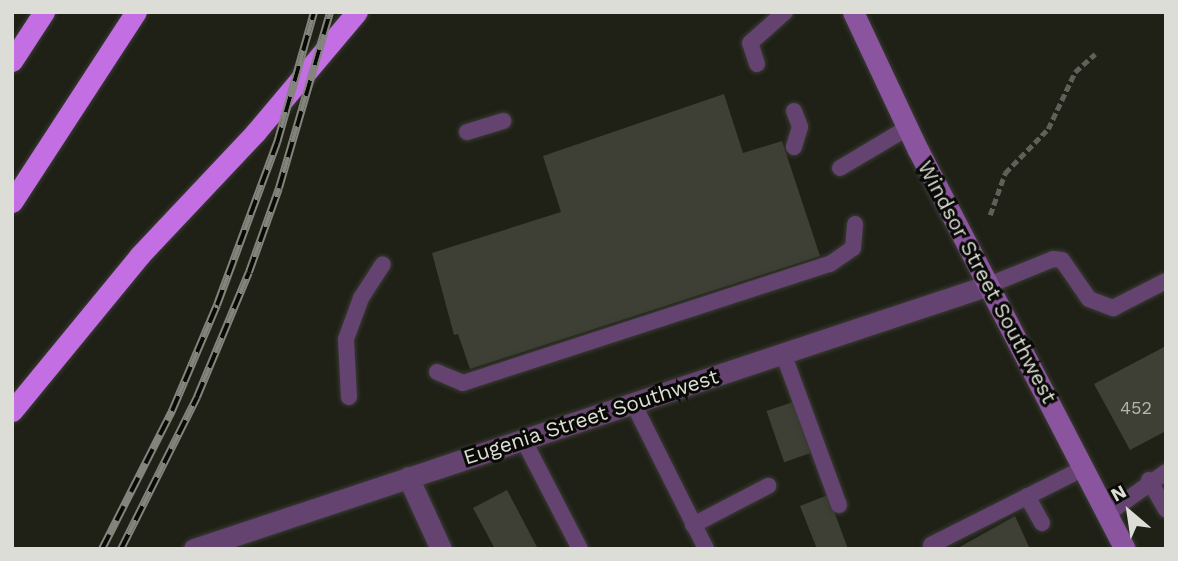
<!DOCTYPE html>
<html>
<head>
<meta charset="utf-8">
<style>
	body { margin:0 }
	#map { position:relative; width:1178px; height:561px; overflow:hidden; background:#1f2117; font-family:"Work Sans",sans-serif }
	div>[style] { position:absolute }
	.building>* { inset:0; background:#3e4035; transform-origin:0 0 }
	.path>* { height:4.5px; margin-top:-2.25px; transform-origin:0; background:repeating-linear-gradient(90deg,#5f6158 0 7px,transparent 0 10.5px) }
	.roads { filter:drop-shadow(0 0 2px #393b32) drop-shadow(0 0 2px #393b32) }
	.lane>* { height:16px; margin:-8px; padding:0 8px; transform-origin:8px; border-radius:8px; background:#644370 }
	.street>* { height:21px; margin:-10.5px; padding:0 10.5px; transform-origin:10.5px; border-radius:10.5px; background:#644370 }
	.secondary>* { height:21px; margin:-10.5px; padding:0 10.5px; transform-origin:10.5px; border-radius:10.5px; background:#8a559e }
	.highway>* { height:21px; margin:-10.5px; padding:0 10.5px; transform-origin:10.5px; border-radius:10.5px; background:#c36ee2 }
	.rail>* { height:8px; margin-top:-4px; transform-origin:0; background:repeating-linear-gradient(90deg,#090a06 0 16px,#83857d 0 32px); box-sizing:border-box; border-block:2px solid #83857d }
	span { translate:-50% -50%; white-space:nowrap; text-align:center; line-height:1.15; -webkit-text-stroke:6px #090a06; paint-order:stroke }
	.number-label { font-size:18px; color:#b4b6ae }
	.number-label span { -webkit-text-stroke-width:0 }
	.street-label { font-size:21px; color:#dcddd7 }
	.frame { position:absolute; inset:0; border:14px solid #dcddd7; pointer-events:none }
	.north { position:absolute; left:1094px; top:477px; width:70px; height:70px; -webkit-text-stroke:5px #090a06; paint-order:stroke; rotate:331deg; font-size:19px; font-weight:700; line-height:28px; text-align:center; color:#dcddd7 }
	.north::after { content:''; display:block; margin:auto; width:24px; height:32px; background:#dcddd7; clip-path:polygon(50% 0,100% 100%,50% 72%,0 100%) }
</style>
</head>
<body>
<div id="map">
	<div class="building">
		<i style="clip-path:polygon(724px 94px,743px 153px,782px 141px,820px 256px,470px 369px,458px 334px,454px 335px,432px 253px,561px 212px,543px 156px)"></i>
		<i style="clip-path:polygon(1166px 346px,1166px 431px,1130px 450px,1094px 384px)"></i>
		<i style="left:793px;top:402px;width:54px;height:28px;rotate:71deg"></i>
		<i style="clip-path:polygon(507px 490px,538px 549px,495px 549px,473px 508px)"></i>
		<i style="clip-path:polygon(828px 495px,848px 549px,817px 549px,800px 506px)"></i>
		<i style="clip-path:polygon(1015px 516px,1030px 549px,956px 549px)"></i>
	</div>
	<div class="path">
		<i style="left:990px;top:215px;width:45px;rotate:-70.3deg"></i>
		<i style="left:1005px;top:173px;width:62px;rotate:-45.7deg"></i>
		<i style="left:1048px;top:129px;width:63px;rotate:-64.7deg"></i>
		<i style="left:1075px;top:72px;width:27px;rotate:-42deg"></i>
	</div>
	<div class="roads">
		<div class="lane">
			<i style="left:757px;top:64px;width:22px;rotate:-108deg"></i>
			<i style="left:750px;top:43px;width:47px;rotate:-41.5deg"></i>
			<i style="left:794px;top:111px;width:17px;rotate:69deg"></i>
			<i style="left:800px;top:127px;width:21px;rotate:107deg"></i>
			<i style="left:467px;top:132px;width:38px;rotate:-17deg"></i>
			<i style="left:840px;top:168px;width:78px;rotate:-30.8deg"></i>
			<i style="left:989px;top:285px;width:69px;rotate:-22.1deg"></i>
			<i style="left:1053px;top:259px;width:9px;rotate:6deg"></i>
			<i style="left:1062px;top:260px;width:47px;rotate:55.3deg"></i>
			<i style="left:1089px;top:299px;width:26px;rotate:21deg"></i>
			<i style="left:1113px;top:308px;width:59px;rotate:-27deg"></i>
			<i style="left:783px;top:353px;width:162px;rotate:69.8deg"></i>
			<i style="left:437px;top:372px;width:28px;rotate:23deg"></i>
			<i style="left:463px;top:383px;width:386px;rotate:-18deg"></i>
			<i style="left:830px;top:264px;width:28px;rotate:-35deg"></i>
			<i style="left:853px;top:248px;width:24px;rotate:-85deg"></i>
			<i style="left:349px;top:397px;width:58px;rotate:-93deg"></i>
			<i style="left:346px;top:339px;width:44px;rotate:-69.9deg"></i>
			<i style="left:361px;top:298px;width:40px;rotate:-57.1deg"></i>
			<i style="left:633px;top:403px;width:163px;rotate:63.4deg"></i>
			<i style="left:523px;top:439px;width:124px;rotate:62.6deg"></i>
			<i style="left:1149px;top:480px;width:34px;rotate:60deg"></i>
			<i style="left:1027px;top:496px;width:31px;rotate:61deg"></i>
			<i style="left:1107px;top:514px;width:72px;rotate:-35.4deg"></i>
			<i style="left:693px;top:525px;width:85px;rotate:-27.5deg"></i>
			<i style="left:931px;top:545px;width:171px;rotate:-26.7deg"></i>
		</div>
		<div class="street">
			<i style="left:408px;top:477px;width:79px;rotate:65.4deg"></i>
			<i style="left:194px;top:549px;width:838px;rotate:-18.37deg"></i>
		</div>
		<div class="secondary">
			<i style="left:853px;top:12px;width:153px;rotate:64.8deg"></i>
			<i style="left:918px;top:150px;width:449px;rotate:62.6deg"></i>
		</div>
		<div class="highway">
			<i style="left:12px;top:61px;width:59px;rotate:-56.9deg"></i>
			<i style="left:12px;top:202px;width:227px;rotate:-56.9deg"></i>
			<i style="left:12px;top:411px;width:202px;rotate:-50.6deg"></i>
			<i style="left:140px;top:255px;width:168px;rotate:-46.7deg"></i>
			<i style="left:255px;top:133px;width:158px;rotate:-49.9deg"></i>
		</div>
	</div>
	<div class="rail">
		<i style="left:102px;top:549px;width:155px;rotate:-63.1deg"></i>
		<i style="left:172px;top:411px;width:115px;rotate:-67deg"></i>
		<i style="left:217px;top:305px;width:173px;rotate:-69.7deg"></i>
		<i style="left:277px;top:143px;width:136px;rotate:-74.2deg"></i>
		<i style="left:121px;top:549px;width:170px;rotate:-63.4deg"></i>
		<i style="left:197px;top:397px;width:135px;rotate:-67.4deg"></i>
		<i style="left:249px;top:272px;width:89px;rotate:-70.3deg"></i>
		<i style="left:279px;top:188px;width:183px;rotate:-73.8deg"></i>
	</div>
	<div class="number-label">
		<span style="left:1136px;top:408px">452</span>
	</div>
	<div class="street-label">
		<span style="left:987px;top:282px;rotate:62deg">Windsor Street Southwest</span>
		<span style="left:591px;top:417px;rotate:-18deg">Eugenia Street Southwest</span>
	</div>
	<div class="frame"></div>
	<div class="north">N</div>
</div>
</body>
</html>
